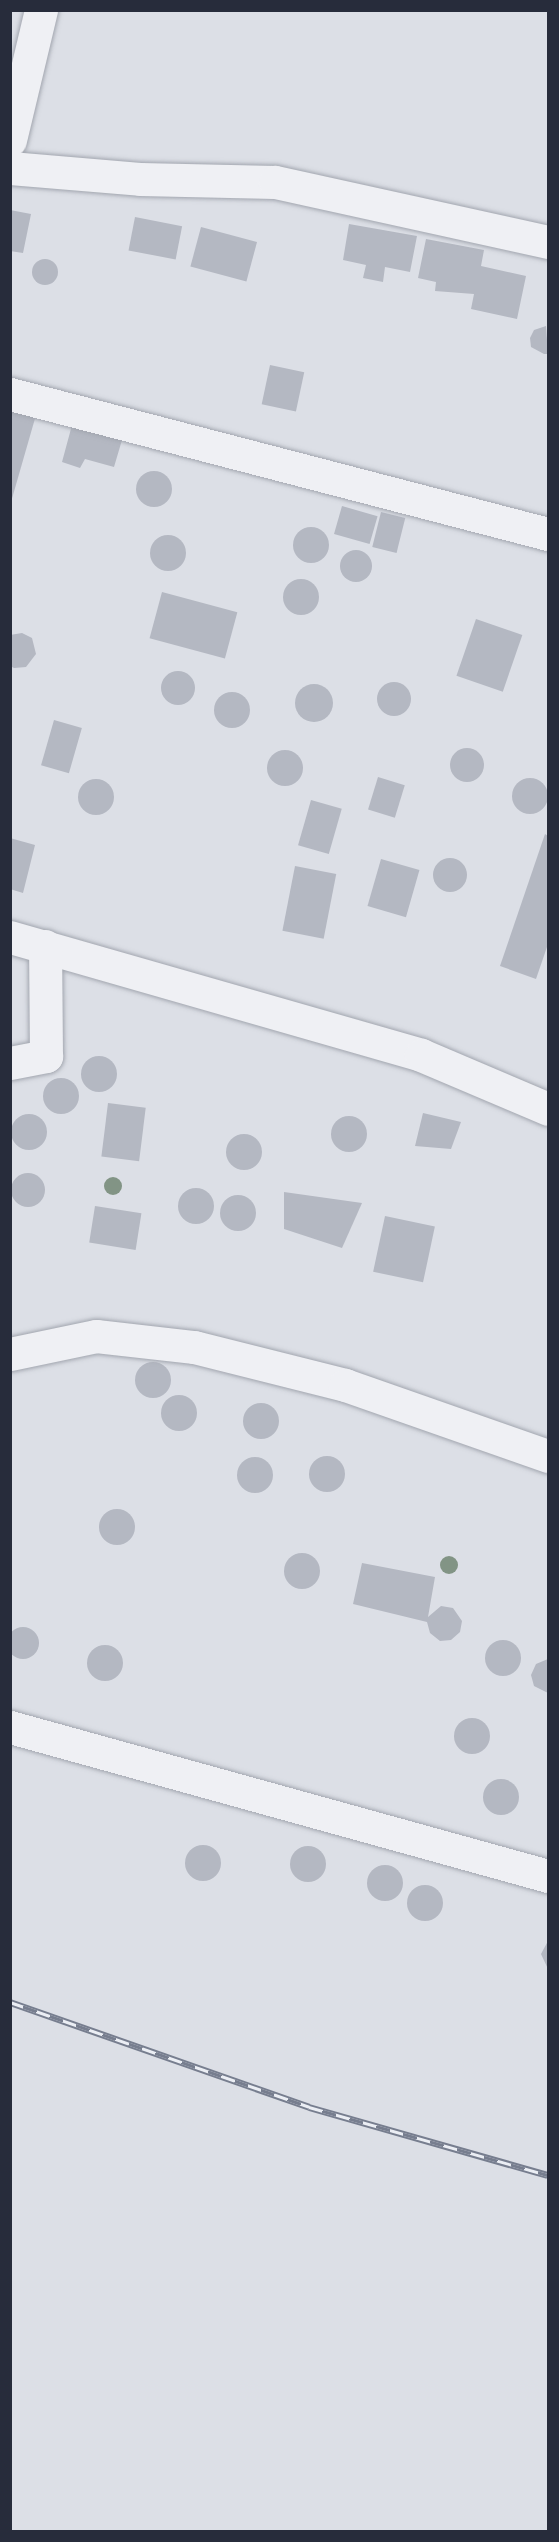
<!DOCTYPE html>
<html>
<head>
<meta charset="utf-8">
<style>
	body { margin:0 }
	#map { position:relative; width:559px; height:2542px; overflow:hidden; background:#dcdfe6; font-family:"Sofia Sans Condensed",sans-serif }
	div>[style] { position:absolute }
	.building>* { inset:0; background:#b4b8c2; transform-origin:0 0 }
	.round { border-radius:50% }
	.roads { filter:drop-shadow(0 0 2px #a2a6af) drop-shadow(0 0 2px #a2a6af) }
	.minor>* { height:33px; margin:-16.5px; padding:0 16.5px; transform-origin:16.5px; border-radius:16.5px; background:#eff0f4 }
	.rail>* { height:7px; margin-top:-3.5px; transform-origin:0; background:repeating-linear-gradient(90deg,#ebeef4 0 14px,#777e8f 0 28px); box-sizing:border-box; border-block:2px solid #777e8f }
	.trees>* { width:18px; height:18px; margin:-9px; border-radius:50%; background:#829485 }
	span { translate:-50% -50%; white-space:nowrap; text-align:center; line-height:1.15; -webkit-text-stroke:4.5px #ebeef4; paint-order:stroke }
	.frame { position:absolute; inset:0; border:12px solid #272c3b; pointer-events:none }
</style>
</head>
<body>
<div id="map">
	<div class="building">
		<i style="clip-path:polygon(10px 210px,31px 214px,23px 253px,10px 251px)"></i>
		<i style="left:135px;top:217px;width:48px;height:34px;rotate:11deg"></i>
		<i style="clip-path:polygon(349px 224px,417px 236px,410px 272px,385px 267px,383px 282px,363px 278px,366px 265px,343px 260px)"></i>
		<i style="left:201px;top:227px;width:58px;height:41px;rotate:15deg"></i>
		<i style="clip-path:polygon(426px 239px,484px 250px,481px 266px,526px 276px,517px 319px,471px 309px,474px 294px,435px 291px,436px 282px,418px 278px)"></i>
		<i class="round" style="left:32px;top:259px;width:26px;height:26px"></i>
		<i style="clip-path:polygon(546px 326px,548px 354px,544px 354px,531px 347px,530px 338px,534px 330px)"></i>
		<i style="left:270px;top:365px;width:35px;height:40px;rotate:12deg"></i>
		<i style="clip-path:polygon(10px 408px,36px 415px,11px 502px,10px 502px)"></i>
		<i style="clip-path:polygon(72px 425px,122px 440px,114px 467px,85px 459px,80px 468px,62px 462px)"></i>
		<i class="round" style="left:136px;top:471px;width:36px;height:36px"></i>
		<i style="left:342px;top:506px;width:37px;height:29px;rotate:16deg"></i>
		<i style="left:381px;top:512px;width:25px;height:36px;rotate:14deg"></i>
		<i class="round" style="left:293px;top:527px;width:36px;height:36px"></i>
		<i class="round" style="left:150px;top:535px;width:36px;height:36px"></i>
		<i class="round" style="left:340px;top:550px;width:32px;height:32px"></i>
		<i class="round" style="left:283px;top:579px;width:36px;height:36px"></i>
		<i style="left:162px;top:592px;width:78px;height:48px;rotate:15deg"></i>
		<i style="left:476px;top:619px;width:49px;height:60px;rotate:19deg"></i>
		<i style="clip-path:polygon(22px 633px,32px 638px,36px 654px,26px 667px,14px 668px,10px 666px,10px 635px)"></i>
		<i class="round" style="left:161px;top:671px;width:34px;height:34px"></i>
		<i class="round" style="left:377px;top:682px;width:34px;height:34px"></i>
		<i class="round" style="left:295px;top:684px;width:38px;height:38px"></i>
		<i class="round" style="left:214px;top:692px;width:36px;height:36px"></i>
		<i style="left:54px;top:720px;width:29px;height:47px;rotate:16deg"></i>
		<i class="round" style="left:450px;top:748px;width:34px;height:34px"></i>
		<i class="round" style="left:267px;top:750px;width:36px;height:36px"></i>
		<i style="left:378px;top:777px;width:28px;height:34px;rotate:17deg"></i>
		<i class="round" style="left:512px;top:778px;width:36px;height:36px"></i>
		<i class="round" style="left:78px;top:779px;width:36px;height:36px"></i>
		<i style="left:311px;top:800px;width:32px;height:47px;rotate:16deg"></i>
		<i style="clip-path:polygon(545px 834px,548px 836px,548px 944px,536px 979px,500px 966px)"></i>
		<i style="clip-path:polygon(10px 838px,35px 845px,23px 893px,10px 889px)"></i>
		<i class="round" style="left:433px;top:858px;width:34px;height:34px"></i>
		<i style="left:381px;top:859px;width:40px;height:49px;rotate:16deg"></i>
		<i style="left:295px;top:866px;width:42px;height:66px;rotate:11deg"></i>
		<i class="round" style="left:81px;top:1056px;width:36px;height:36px"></i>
		<i class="round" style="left:43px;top:1078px;width:36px;height:36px"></i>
		<i style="left:108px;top:1103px;width:38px;height:54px;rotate:7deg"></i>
		<i style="clip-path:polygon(423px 1113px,461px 1122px,451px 1149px,415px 1146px)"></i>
		<i class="round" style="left:11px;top:1114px;width:36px;height:36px"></i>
		<i class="round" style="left:331px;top:1116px;width:36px;height:36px"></i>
		<i class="round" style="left:226px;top:1134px;width:36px;height:36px"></i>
		<i class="round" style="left:11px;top:1173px;width:34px;height:34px"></i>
		<i class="round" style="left:178px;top:1188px;width:36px;height:36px"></i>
		<i style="clip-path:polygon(284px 1192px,362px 1203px,342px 1248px,284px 1229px)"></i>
		<i class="round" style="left:220px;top:1195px;width:36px;height:36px"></i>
		<i style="left:95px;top:1206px;width:47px;height:37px;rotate:9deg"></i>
		<i style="left:385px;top:1216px;width:51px;height:57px;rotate:12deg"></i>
		<i class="round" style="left:135px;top:1362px;width:36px;height:36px"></i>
		<i class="round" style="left:161px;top:1395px;width:36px;height:36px"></i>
		<i class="round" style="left:243px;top:1403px;width:36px;height:36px"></i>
		<i class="round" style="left:309px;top:1456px;width:36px;height:36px"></i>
		<i class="round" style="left:237px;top:1457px;width:36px;height:36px"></i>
		<i class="round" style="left:99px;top:1509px;width:36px;height:36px"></i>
		<i class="round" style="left:284px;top:1553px;width:36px;height:36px"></i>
		<i style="clip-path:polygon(362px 1563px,435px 1577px,428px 1617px,441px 1606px,453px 1608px,462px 1621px,460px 1632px,451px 1640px,440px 1641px,430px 1633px,427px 1622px,353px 1604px)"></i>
		<i class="round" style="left:7px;top:1627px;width:32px;height:32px"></i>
		<i class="round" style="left:485px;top:1640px;width:36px;height:36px"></i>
		<i class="round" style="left:87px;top:1645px;width:36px;height:36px"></i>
		<i style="clip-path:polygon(548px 1659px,548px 1693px,534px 1686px,531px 1675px,536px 1664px)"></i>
		<i class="round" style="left:454px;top:1718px;width:36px;height:36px"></i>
		<i class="round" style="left:483px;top:1779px;width:36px;height:36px"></i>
		<i class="round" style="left:185px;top:1845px;width:36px;height:36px"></i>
		<i class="round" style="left:290px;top:1846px;width:36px;height:36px"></i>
		<i class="round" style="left:367px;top:1865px;width:36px;height:36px"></i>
		<i class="round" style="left:407px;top:1885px;width:36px;height:36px"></i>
		<i style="clip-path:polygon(548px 1941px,548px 1969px,541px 1954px)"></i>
	</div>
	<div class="roads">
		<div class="minor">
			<i style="left:10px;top:140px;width:134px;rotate:-76.6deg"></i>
			<i style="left:10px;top:168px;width:130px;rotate:4.8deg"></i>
			<i style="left:140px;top:179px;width:135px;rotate:1.3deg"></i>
			<i style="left:275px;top:182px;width:280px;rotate:12.4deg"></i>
			<i style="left:10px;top:394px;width:556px;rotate:14.59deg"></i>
			<i style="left:10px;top:937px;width:428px;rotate:16deg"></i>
			<i style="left:421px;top:1055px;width:138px;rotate:23deg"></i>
			<i style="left:10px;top:1063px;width:37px;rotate:-11deg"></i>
			<i style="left:46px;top:1056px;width:110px;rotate:-90.5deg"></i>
			<i style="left:10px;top:1354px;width:88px;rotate:-11.8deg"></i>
			<i style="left:96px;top:1336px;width:99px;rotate:6.4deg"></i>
			<i style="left:194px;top:1347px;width:156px;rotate:14.1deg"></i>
			<i style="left:345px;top:1385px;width:215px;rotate:19.3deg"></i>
			<i style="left:10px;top:1727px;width:558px;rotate:15.48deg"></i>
		</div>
	</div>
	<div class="rail">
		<i style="left:10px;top:2002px;width:317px;rotate:19.3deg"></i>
		<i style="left:309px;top:2107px;width:248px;rotate:15.9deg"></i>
	</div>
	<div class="trees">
		<i style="left:113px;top:1186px"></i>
		<i style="left:449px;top:1565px"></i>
	</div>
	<div class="frame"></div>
</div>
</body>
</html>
